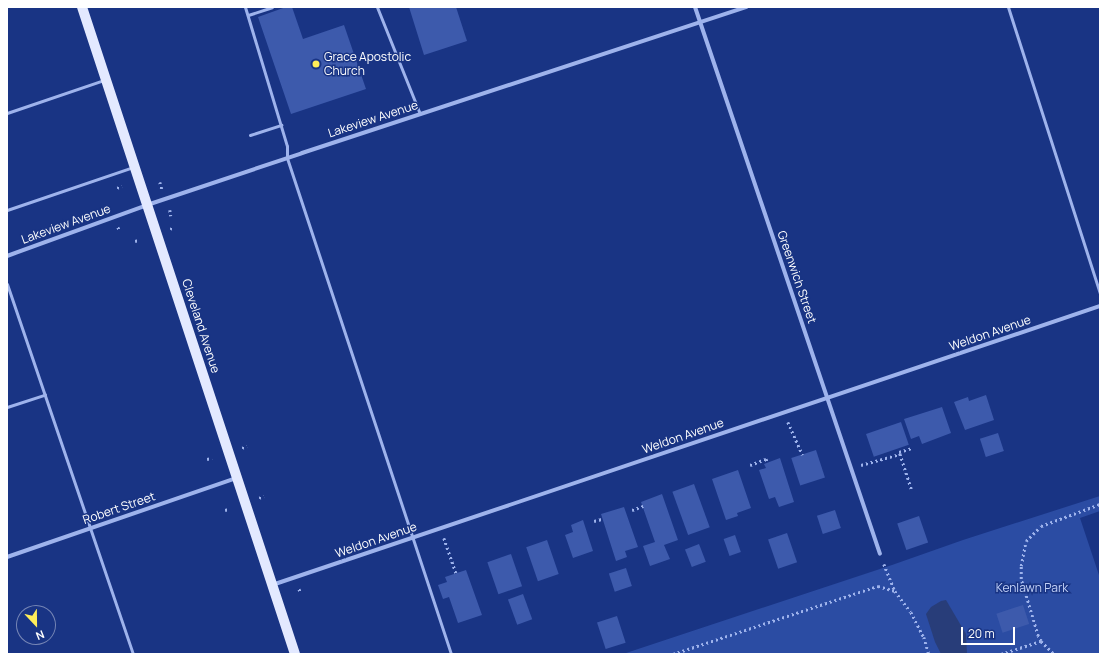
<!DOCTYPE html>
<html>
<head>
<meta charset="utf-8">
<style>
	body { margin:0 }
	#map { position:relative; width:1107px; height:661px; overflow:hidden; background:#193484; font-family:Manrope,sans-serif }
	div>[style] { position:absolute }
	.green>* { inset:0; background:#2b4ca3 }
	.water>* { inset:0; background:#283d79 }
	.building>* { inset:0; background:#3d5aac; transform-origin:0 0 }
	.path>* { height:2.5px; margin-top:-1.25px; transform-origin:0; background:repeating-linear-gradient(90deg,#9eb3ec 0 2px,transparent 0 5px) }
	.lane>* { height:3px; margin:-1.5px; padding:0 1.5px; transform-origin:1.5px; border-radius:1.5px; background:#9eb3ec }
	.street>* { height:4px; margin:-2px; padding:0 2px; transform-origin:2px; border-radius:2px; background:#9eb3ec }
	.primary>* { height:10px; margin:-5px; padding:0 5px; transform-origin:5px; border-radius:5px; background:#e3e9ff }
	.dots>* { width:11px; height:11px; translate:-50% -50%; box-sizing:border-box; border:2px solid #193484; border-radius:50% }
	span { translate:-50% -50%; white-space:nowrap; text-align:center; line-height:1.15; -webkit-text-stroke:3px #193484; paint-order:stroke }
	.poi-label { font-size:12px; color:#fff }
	.left { translate:0 -50%; text-align:left }
	.street-label { font-size:12px; color:#fff }
	.park-label { font-size:12px; color:#c3d2f9 }
	.frame { position:absolute; inset:0; border:8px solid #fff; pointer-events:none }
	.north { position:absolute; left:16px; top:605px; width:40px; height:40px; box-sizing:border-box; background:#193484; border:1px solid #7585b5; border-radius:50%; rotate:158deg; font-size:11px; font-weight:700; line-height:16px; text-align:center; color:#fff }
	.north::after { content:''; display:block; margin:auto; width:14px; height:18px; background:#ffed59; clip-path:polygon(50% 0,100% 100%,50% 72%,0 100%) }
	.scale { position:absolute; left:961px; top:627px; width:54px; height:18px; box-sizing:border-box; border:2px solid #fff; border-top:0; padding-left:5px; font-size:12px; line-height:14px; white-space:nowrap; color:#fff; -webkit-text-stroke:3px #193484; paint-order:stroke }
</style>
</head>
<body>
<div id="map">
	<div class="green">
		<i style="clip-path:polygon(1100px 496px,1100px 511px,1080px 518px,1100px 578px,1100px 654px,623px 654px,892px 565px,963px 540px)"></i>
	</div>
	<div class="water">
		<i style="clip-path:polygon(946px 600px,966px 634px,967px 654px,941px 654px,935px 642px,926px 614px,931px 607px,941px 601px)"></i>
	</div>
	<div class="building">
		<i style="clip-path:polygon(286px 7px,292px 7px,303px 39px,344px 25px,366px 89px,291px 114px,258px 17px)"></i>
		<i style="clip-path:polygon(409px 7px,456px 7px,467px 41px,424px 55px)"></i>
		<i style="clip-path:polygon(986px 395px,994px 420px,965px 430px,954px 402px,968px 397px,969px 401px)"></i>
		<i style="clip-path:polygon(942px 407px,951px 433px,922px 444px,919px 436px,911px 439px,904px 419px)"></i>
		<i style="left:901px;top:422px;width:24px;height:37px;rotate:71deg"></i>
		<i style="left:998px;top:433px;width:19px;height:19px;rotate:72deg"></i>
		<i style="left:816px;top:450px;width:29px;height:26px;rotate:72deg"></i>
		<i style="clip-path:polygon(780px 458px,794px 502px,779px 507px,775px 497px,769px 499px,759px 470px,766px 468px,764px 464px)"></i>
		<i style="clip-path:polygon(738px 470px,751px 508px,737px 513px,738px 516px,726px 520px,712px 479px)"></i>
		<i style="left:694px;top:484px;width:46px;height:23px;rotate:70deg"></i>
		<i style="clip-path:polygon(662px 494px,678px 540px,664px 545px,670px 559px,650px 566px,643px 546px,655px 542px,641px 502px)"></i>
		<i style="clip-path:polygon(624px 507px,638px 547px,625px 551px,627px 557px,616px 561px,601px 514px)"></i>
		<i style="left:835px;top:510px;width:19px;height:19px;rotate:72deg"></i>
		<i style="left:919px;top:516px;width:28px;height:23px;rotate:71deg"></i>
		<i style="clip-path:polygon(583px 520px,593px 551px,573px 558px,565px 535px,573px 532px,571px 525px)"></i>
		<i style="left:787px;top:533px;width:31px;height:20px;rotate:71deg"></i>
		<i style="left:735px;top:535px;width:18px;height:12px;rotate:71deg"></i>
		<i style="left:547px;top:540px;width:36px;height:22px;rotate:71deg"></i>
		<i style="left:699px;top:544px;width:19px;height:15px;rotate:69deg"></i>
		<i style="left:511px;top:554px;width:34px;height:25px;rotate:71deg"></i>
		<i style="left:626px;top:568px;width:19px;height:18px;rotate:72deg"></i>
		<i style="clip-path:polygon(466px 570px,482px 615px,458px 623px,449px 597px,443px 599px,438px 585px,447px 582px,445px 577px)"></i>
		<i style="left:523px;top:594px;width:27px;height:16px;rotate:70deg"></i>
		<i style="left:1023px;top:605px;width:20px;height:28px;rotate:72deg"></i>
		<i style="left:617px;top:616px;width:28px;height:21px;rotate:72deg"></i>
	</div>
	<div class="path">
		<i style="left:160px;top:182px;width:7px;rotate:74deg"></i>
		<i style="left:117px;top:188px;width:5px;rotate:-22deg"></i>
		<i style="left:170px;top:210px;width:6px;rotate:81deg"></i>
		<i style="left:118px;top:227px;width:4px;rotate:63deg"></i>
		<i style="left:170px;top:229px;width:4px;rotate:-27deg"></i>
		<i style="left:135px;top:241px;width:4px;rotate:-14deg"></i>
		<i style="left:788px;top:422px;width:36px;rotate:66deg"></i>
		<i style="left:242px;top:448px;width:5px;rotate:-22deg"></i>
		<i style="left:207px;top:459px;width:5px;rotate:-11deg"></i>
		<i style="left:750px;top:465px;width:17px;rotate:-21deg"></i>
		<i style="left:766px;top:459px;width:4px;rotate:56deg"></i>
		<i style="left:861px;top:465px;width:41px;rotate:-15.8deg"></i>
		<i style="left:911px;top:489px;width:39px;rotate:-108deg"></i>
		<i style="left:899px;top:452px;width:14px;rotate:-17deg"></i>
		<i style="left:259px;top:498px;width:5px;rotate:-22deg"></i>
		<i style="left:225px;top:510px;width:4px;rotate:-14deg"></i>
		<i style="left:632px;top:510px;width:12px;rotate:-20deg"></i>
		<i style="left:594px;top:521px;width:8px;rotate:-14deg"></i>
		<i style="left:444px;top:538px;width:37px;rotate:71deg"></i>
		<i style="left:884px;top:564px;width:29px;rotate:68deg"></i>
		<i style="left:895px;top:591px;width:26px;rotate:53deg"></i>
		<i style="left:911px;top:612px;width:28px;rotate:63deg"></i>
		<i style="left:924px;top:637px;width:18px;rotate:74deg"></i>
		<i style="left:299px;top:589px;width:4px;rotate:56deg"></i>
		<i style="left:1041px;top:641px;width:6px;rotate:-121deg"></i>
		<i style="left:1038px;top:636px;width:59px;rotate:-106.6deg"></i>
		<i style="left:1021px;top:579px;width:13px;rotate:-90deg"></i>
		<i style="left:1021px;top:566px;width:25px;rotate:-79deg"></i>
		<i style="left:1026px;top:541px;width:21px;rotate:-45deg"></i>
		<i style="left:1041px;top:526px;width:63px;rotate:-20.4deg"></i>
		<i style="left:673px;top:654px;width:216px;rotate:-18.4deg"></i>
		<i style="left:878px;top:586px;width:18px;rotate:16deg"></i>
		<i style="left:1001px;top:654px;width:42px;rotate:-18deg"></i>
		<i style="left:1041px;top:641px;width:18px;rotate:45deg"></i>
	</div>
	<div class="lane">
		<i style="left:245px;top:7px;width:145px;rotate:73.2deg"></i>
		<i style="left:287px;top:146px;width:12px;rotate:90deg"></i>
		<i style="left:287px;top:158px;width:522px;rotate:71.7deg"></i>
		<i style="left:377px;top:7px;width:115px;rotate:68.1deg"></i>
		<i style="left:1008px;top:7px;width:301px;rotate:72.2deg"></i>
		<i style="left:248px;top:15px;width:25px;rotate:-18deg"></i>
		<i style="left:7px;top:113px;width:102px;rotate:-18.8deg"></i>
		<i style="left:250px;top:135px;width:33px;rotate:-18deg"></i>
		<i style="left:7px;top:210px;width:133px;rotate:-18.8deg"></i>
		<i style="left:7px;top:284px;width:391px;rotate:71.2deg"></i>
		<i style="left:7px;top:407px;width:40px;rotate:-18deg"></i>
	</div>
	<div class="street">
		<i style="left:695px;top:7px;width:577px;rotate:71.31deg"></i>
		<i style="left:7px;top:256px;width:149px;rotate:-20deg"></i>
		<i style="left:147px;top:205px;width:163px;rotate:-18.5deg"></i>
		<i style="left:302px;top:153px;width:468px;rotate:-18.2deg"></i>
		<i style="left:7px;top:557px;width:243px;rotate:-19deg"></i>
		<i style="left:272px;top:585px;width:874px;rotate:-18.62deg"></i>
	</div>
	<div class="primary">
		<i style="left:82px;top:7px;width:681px;rotate:71.78deg"></i>
	</div>
	<div class="dots">
		<i style="left:316px;top:64px;background:#ffed59"></i>
	</div>
	<div class="poi-label">
		<span class="left" style="left:324px;top:64px">Grace Apostolic<br>Church</span>
	</div>
	<div class="street-label">
		<span style="left:373px;top:119px;rotate:-18deg">Lakeview Avenue</span>
		<span style="left:66px;top:224px;rotate:-20deg">Lakeview Avenue</span>
		<span style="left:797px;top:277px;rotate:71deg">Greenwich Street</span>
		<span style="left:201px;top:326px;rotate:72deg">Cleveland Avenue</span>
		<span style="left:990px;top:333px;rotate:-19deg">Weldon Avenue</span>
		<span style="left:683px;top:436px;rotate:-19deg">Weldon Avenue</span>
		<span style="left:119px;top:508px;rotate:-19deg">Robert Street</span>
		<span style="left:376px;top:540px;rotate:-19deg">Weldon Avenue</span>
	</div>
	<div class="park-label">
		<span style="left:1032px;top:588px">Kenlawn Park</span>
	</div>
	<div class="frame"></div>
	<div class="north">N</div>
	<div class="scale">20 m</div>
</div>
</body>
</html>
